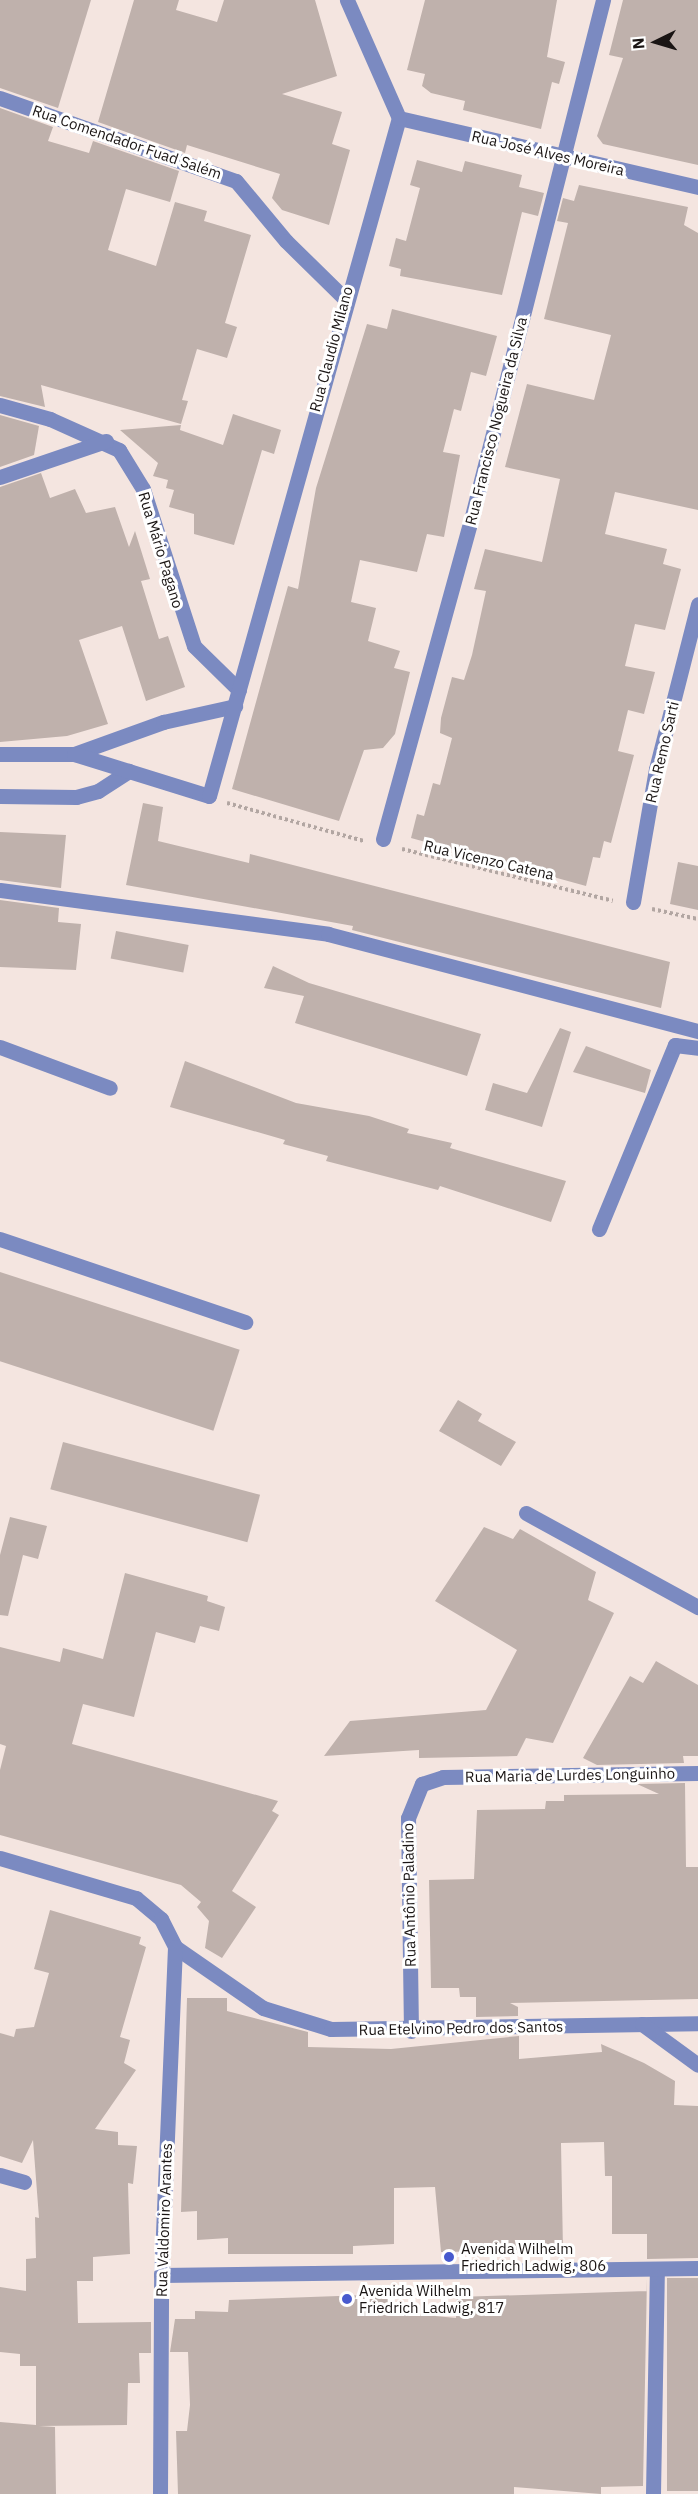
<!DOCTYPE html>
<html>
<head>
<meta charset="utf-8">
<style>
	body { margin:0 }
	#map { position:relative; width:698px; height:2494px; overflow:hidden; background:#f4e5e0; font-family:"IBM Plex Sans",sans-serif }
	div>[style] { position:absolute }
	.building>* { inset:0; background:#bfb1ac; transform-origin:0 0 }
	.path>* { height:4px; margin-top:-2px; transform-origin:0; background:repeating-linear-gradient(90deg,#b2a6a2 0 3px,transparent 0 6px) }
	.service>* { height:15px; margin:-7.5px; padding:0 7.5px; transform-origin:7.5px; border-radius:7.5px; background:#7b8ac1 }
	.minor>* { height:15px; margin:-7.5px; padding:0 7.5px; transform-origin:7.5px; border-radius:7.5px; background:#7b8ac1 }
	.tertiary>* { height:15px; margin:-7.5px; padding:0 7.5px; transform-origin:7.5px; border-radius:7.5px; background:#7b8ac1 }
	.dots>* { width:16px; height:16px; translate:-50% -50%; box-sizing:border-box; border:3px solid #fff; border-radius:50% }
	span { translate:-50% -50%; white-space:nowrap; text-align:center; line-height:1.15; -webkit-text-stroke:6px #fff; paint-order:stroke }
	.street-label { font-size:15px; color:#1a1514 }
	.poi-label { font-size:15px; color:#1a1514 }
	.left { translate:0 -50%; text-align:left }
	.north { position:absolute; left:626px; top:12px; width:60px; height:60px; -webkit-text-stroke:4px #fff; paint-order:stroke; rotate:265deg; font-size:16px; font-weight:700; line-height:24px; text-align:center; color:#1a1514 }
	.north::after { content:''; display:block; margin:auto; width:21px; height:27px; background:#1a1514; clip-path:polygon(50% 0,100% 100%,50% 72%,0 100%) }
</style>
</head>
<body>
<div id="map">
	<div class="building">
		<i style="clip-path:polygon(0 0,91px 0,58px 108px,0 88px)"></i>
		<i style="clip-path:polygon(134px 0,179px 0,176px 10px,217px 22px,224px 0,315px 0,337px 76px,282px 94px,342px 112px,332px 144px,350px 150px,329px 225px,282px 210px,272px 198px,280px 174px,187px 145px,185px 153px,98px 122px)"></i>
		<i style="clip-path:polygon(425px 0,557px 0,547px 57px,565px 62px,559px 84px,552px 82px,541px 129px,463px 110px,465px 101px,431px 93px,422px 86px,425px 74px,407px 70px)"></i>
		<i style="clip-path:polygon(623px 0,698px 0,698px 165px,603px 144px,597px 136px,623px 58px,609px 55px)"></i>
		<i style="clip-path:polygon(0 108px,53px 127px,48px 141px,89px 153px,93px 141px,179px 171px,170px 202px,126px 189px,108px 250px,156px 266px,175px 202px,207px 211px,204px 221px,251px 235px,225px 323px,237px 327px,227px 358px,197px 349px,182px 400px,188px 401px,181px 424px,41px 385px,45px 407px,0 396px)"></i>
		<i style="clip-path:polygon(417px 160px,462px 172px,465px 161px,522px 175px,519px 187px,544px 193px,538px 216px,522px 212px,502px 295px,400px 276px,401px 269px,389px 266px,396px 238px,406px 241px,420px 188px,410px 185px)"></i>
		<i style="clip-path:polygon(579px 185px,688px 207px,684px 225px,698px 233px,698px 510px,615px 492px,605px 534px,667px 549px,663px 564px,681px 569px,665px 630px,635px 624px,625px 666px,655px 672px,644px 714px,628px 710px,618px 751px,634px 755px,611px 843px,604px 841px,600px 858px,593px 857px,586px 886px,411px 838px,417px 814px,424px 816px,433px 783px,440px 785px,452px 738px,440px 733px,441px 718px,452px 677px,464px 680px,472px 655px,486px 591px,474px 589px,485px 549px,542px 562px,560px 479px,505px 467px,527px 384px,594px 400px,611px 335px,544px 319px,568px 223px,557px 221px,563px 198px,574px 201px)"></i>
		<i style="clip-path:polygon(392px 309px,497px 336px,486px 376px,471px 372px,461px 411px,454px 409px,443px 452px,460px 455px,444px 537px,427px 534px,417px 572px,360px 560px,351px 602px,376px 608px,368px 641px,400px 651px,394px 668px,410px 672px,395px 734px,383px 748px,364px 750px,339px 821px,232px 789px,288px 586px,298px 589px,316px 488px,367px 324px,387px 329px)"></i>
		<i style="clip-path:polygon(233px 414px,281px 430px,274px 454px,262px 450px,234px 545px,194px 534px,194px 514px,169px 507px,174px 490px,166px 488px,168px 480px,153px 476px,158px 463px,120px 430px,181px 425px,180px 430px,223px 445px)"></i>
		<i style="clip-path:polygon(0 415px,39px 426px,34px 455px,0 467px)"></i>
		<i style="clip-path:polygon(41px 473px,50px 498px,75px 489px,86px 513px,115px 507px,129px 547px,135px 531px,150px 579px,141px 581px,159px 639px,168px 636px,185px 687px,146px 701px,122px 626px,79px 640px,108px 724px,67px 736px,0 742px,0 487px)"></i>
		<i style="clip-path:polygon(143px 803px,163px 807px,158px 841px,249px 863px,250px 854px,670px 962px,661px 1008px,352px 930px,353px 926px,126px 885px)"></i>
		<i style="clip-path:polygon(0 832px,66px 835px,61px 888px,0 880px)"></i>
		<i style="clip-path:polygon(678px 862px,698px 866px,698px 910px,670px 904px)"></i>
		<i style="clip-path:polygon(0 900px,59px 908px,58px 922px,81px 924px,76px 970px,0 967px)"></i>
		<i style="left:116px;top:931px;width:74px;height:28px;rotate:11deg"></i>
		<i style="clip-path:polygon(273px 966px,309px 983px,481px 1034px,467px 1076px,295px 1023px,304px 996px,264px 988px)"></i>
		<i style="clip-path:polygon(560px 1028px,571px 1032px,542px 1127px,485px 1110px,493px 1083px,527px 1093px)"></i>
		<i style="clip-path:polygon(586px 1046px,651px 1070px,645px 1093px,573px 1072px)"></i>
		<i style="clip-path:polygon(185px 1061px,296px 1103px,369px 1116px,409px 1129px,407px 1133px,452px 1143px,450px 1148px,566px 1181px,551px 1222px,440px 1186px,438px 1190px,326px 1161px,328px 1156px,283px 1144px,285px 1140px,170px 1107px)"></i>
		<i style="left:0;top:1272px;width:252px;height:85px;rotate:18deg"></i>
		<i style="clip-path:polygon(458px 1400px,482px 1414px,478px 1421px,516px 1442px,501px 1466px,439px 1431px)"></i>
		<i style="left:63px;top:1442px;width:204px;height:49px;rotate:15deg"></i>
		<i style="clip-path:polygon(10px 1517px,47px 1526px,38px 1559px,23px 1555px,8px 1616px,0 1615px,0 1555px)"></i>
		<i style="clip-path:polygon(484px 1527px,513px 1539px,520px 1529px,596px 1572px,588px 1600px,614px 1613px,553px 1743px,526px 1738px,517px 1756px,419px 1758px,419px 1750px,324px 1756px,350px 1721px,486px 1710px,517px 1650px,435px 1601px)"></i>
		<i style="clip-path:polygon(125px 1573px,208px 1596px,207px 1601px,225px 1607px,219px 1631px,200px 1626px,195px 1643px,156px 1632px,134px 1717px,83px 1704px,72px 1744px,278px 1801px,272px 1811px,279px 1815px,232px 1891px,256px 1907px,222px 1958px,205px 1948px,209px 1921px,197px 1907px,201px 1902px,181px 1885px,0 1835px,0 1770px,6px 1746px,0 1744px,0 1647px,60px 1662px,63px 1648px,103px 1659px)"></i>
		<i style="clip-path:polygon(656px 1661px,698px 1685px,698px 1756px,683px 1756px,684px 1763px,597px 1765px,583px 1758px,630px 1676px,643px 1683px)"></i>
		<i style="clip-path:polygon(685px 1783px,686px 1867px,698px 1867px,698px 1999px,510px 2003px,518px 2007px,518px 2016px,476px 2017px,476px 1997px,460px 1997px,459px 1988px,431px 1988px,429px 1880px,474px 1879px,477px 1810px,545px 1809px,546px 1801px,564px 1801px,564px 1795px,659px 1794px,637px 1784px)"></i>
		<i style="clip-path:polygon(50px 1910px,141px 1937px,139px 1944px,146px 1947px,120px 2037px,130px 2040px,124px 2063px,136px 2070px,95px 2129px,118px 2132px,118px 2145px,137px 2146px,133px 2184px,128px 2183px,130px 2254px,93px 2257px,93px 2281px,77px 2281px,78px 2323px,151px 2322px,151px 2353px,139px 2353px,140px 2383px,128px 2383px,127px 2425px,39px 2426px,55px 2427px,56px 2494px,0 2494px,0 2422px,36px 2425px,36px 2366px,20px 2366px,20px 2354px,0 2352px,0 2287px,26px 2291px,26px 2259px,36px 2258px,35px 2217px,39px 2218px,33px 2140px,22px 2163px,0 2156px,0 2033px,14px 2037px,16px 2029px,34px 2027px,49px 1973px,34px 1969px)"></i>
		<i style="clip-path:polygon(187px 1998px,227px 1998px,227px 2011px,308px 2032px,308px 2047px,391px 2049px,519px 2036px,519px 2059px,602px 2052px,601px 2044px,644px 2063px,675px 2081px,674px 2105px,698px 2106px,698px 2258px,647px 2259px,647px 2234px,612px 2234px,612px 2176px,605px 2176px,604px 2142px,561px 2143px,563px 2250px,441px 2252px,435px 2187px,394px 2188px,394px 2244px,353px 2246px,353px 2254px,228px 2254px,228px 2238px,197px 2240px,197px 2211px,181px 2212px)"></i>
		<i style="clip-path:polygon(647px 2278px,643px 2486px,601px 2487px,601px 2494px,514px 2487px,514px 2494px,178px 2494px,176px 2431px,187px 2431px,190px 2405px,188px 2352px,170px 2352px,175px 2319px,195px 2319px,195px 2311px,228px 2312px,229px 2300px,395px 2294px,394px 2312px,456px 2318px,457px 2297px,647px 2291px)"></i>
		<i style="left:667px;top:2278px;width:31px;height:213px"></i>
	</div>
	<div class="path">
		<i style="left:227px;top:803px;width:142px;rotate:15.5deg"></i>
		<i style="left:402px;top:849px;width:217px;rotate:13.8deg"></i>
		<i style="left:652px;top:909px;width:47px;rotate:12.3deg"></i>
	</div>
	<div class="service">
		<i style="left:0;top:796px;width:76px;rotate:0.8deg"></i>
		<i style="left:76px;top:797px;width:23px;rotate:-15deg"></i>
		<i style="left:98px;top:791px;width:37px;rotate:-33deg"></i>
		<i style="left:0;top:890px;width:331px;rotate:7.6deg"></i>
		<i style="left:328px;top:934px;width:383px;rotate:14.7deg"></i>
		<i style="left:0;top:1047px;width:117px;rotate:20.4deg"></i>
		<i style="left:599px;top:1229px;width:199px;rotate:-67.6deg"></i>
		<i style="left:0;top:1239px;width:259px;rotate:18.7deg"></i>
		<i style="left:653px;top:2494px;width:225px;rotate:-89deg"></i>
	</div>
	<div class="minor">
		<i style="left:0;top:98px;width:250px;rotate:19.4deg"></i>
		<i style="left:236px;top:181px;width:78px;rotate:50.2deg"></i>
		<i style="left:286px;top:241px;width:83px;rotate:44.5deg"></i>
		<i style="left:399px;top:118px;width:307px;rotate:13deg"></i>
		<i style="left:0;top:405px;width:52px;rotate:15.6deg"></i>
		<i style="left:50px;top:419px;width:76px;rotate:24.2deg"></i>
		<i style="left:119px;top:450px;width:46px;rotate:58.4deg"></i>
		<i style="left:143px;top:489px;width:165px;rotate:72deg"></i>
		<i style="left:194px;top:646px;width:63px;rotate:44.4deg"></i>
		<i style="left:0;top:477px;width:112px;rotate:-18.8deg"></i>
		<i style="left:0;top:754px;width:74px"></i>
		<i style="left:74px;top:754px;width:95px;rotate:-19.8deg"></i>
		<i style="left:163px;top:722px;width:74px;rotate:-12.5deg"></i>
		<i style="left:74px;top:754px;width:141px;rotate:17.3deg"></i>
		<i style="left:209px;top:796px;width:704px;rotate:-74.35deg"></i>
		<i style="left:399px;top:118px;width:129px;rotate:-113.8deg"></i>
		<i style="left:383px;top:839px;width:327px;rotate:-74.6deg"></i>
		<i style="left:470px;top:524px;width:541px;rotate:-75.76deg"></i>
		<i style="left:633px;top:902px;width:135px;rotate:-80.2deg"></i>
		<i style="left:656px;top:769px;width:170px;rotate:-75.7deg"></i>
		<i style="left:675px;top:1045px;width:23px;rotate:7deg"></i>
		<i style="left:526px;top:1513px;width:196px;rotate:28.7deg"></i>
		<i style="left:175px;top:1947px;width:107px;rotate:34.7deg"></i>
		<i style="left:263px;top:2008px;width:71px;rotate:17.2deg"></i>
		<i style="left:331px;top:2029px;width:367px;rotate:-0.9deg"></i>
		<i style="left:642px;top:2024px;width:69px;rotate:36.2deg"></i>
		<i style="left:411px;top:2031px;width:213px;rotate:-90.8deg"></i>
		<i style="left:408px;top:1818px;width:37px;rotate:-68deg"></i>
		<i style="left:422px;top:1784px;width:22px;rotate:-18deg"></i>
		<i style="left:443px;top:1777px;width:255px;rotate:-0.9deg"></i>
		<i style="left:0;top:2175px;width:25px;rotate:16deg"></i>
		<i style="left:160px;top:2494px;width:219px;rotate:-89.7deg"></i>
	</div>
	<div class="tertiary">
		<i style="left:0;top:1858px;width:142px;rotate:16.4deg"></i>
		<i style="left:136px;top:1898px;width:33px;rotate:40deg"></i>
		<i style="left:161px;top:1919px;width:31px;rotate:63deg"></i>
		<i style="left:175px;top:1947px;width:328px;rotate:92.4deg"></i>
		<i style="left:161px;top:2275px;width:537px;rotate:-0.75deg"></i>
	</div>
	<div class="dots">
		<i style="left:449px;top:2257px;background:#485ace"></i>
		<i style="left:347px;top:2299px;background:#485ace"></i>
	</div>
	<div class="street-label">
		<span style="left:127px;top:142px;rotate:19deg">Rua Comendador Fuad Salém</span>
		<span style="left:548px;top:153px;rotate:13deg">Rua José Alves Moreira</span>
		<span style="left:331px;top:349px;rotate:-75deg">Rua Claudio Milano</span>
		<span style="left:496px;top:421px;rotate:-76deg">Rua Francisco Nogueira da Silva</span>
		<span style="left:161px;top:550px;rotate:73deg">Rua Mário Pagano</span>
		<span style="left:662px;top:752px;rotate:-77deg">Rua Remo Sarti</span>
		<span style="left:489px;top:860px;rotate:13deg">Rua Vicenzo Catena</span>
		<span style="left:570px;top:1775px;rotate:-1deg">Rua Maria de Lurdes Longuinho</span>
		<span style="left:409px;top:1895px;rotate:-91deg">Rua Antônio Paladino</span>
		<span style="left:461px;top:2028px;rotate:-1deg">Rua Etelvino Pedro dos Santos</span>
		<span style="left:164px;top:2220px;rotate:-88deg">Rua Valdomiro Arantes</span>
	</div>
	<div class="poi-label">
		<span class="left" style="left:461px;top:2257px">Avenida Wilhelm<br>Friedrich Ladwig, 806</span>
		<span class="left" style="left:359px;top:2299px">Avenida Wilhelm<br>Friedrich Ladwig, 817</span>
	</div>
	<div class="north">N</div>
</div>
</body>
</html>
